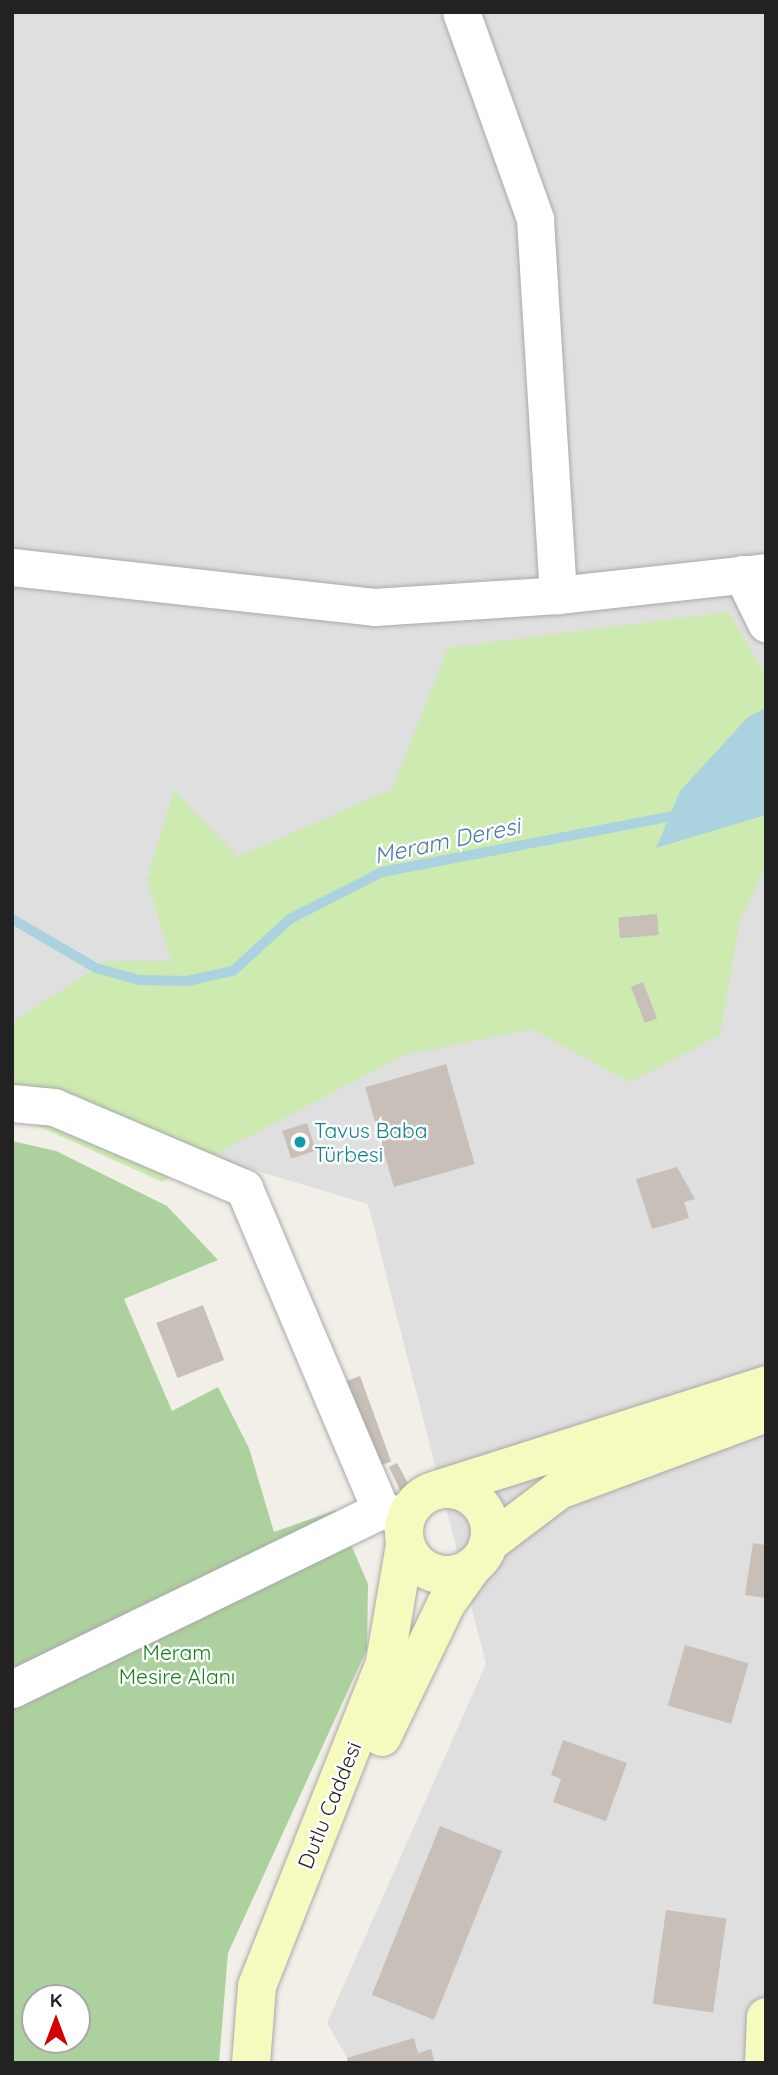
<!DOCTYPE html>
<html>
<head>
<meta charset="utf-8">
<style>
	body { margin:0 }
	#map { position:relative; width:778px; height:2075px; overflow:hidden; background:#f2efe9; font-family:Quicksand,sans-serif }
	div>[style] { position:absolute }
	.residential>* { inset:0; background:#e0dfdf }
	.grass>* { inset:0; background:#cdebb0 }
	.forest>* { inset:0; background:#add19e }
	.water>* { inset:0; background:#aad3df }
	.stream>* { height:10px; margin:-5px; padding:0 5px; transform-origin:5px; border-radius:5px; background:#aad3df }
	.building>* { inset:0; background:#c7bfb8; transform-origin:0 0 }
	.roads { filter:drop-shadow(0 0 2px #a9a9a9) drop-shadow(0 0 2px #a9a9a9) }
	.street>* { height:37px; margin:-18.5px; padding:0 18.5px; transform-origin:18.5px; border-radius:18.5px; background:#fff }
	.secondary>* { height:38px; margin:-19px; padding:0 19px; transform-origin:19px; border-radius:19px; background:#f7fabf }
	.secondary>.ring { margin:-19px; padding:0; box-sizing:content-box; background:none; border:38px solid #f7fabf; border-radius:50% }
	.dots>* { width:19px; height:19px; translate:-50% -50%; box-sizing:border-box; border:4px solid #fff; border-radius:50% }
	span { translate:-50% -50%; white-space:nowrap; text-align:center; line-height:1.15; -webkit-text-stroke:5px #fff; paint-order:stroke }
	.culture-label { font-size:21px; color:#0d838f }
	.left { translate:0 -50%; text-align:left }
	.park-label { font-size:21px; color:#0c8416 }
	.street-label { font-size:21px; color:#222 }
	.water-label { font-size:23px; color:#4a7aab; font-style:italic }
	.frame { position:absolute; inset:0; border:14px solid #222; pointer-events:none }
	.north { position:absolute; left:21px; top:1984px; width:70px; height:70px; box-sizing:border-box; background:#fff; border:2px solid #a7a7a7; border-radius:50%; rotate:0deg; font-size:19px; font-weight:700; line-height:28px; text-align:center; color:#222 }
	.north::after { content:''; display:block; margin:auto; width:24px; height:32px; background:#d40000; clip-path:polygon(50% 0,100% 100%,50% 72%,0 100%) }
</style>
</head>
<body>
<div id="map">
	<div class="residential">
		<i style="clip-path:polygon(12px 12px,766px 12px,766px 2063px,350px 2063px,327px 2023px,486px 1664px,368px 1204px,12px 1098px)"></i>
	</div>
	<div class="grass">
		<i style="clip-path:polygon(728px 612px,766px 676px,766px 866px,740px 919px,720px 1035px,630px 1082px,532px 1029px,404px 1055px,162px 1182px,12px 1114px,12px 1022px,107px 961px,171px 961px,147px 879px,174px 790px,238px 857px,392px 789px,448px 648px)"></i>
	</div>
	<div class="forest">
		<i style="clip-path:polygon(evenodd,12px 1141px,56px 1151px,167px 1206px,218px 1260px,124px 1299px,172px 1411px,218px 1387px,249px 1448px,274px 1532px,336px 1510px,368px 1584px,367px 1649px,228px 1953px,219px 2063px,12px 2063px,12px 1141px,35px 1998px,77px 1998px,77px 2040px,35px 2040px,35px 1998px)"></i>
	</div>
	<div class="water">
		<i style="clip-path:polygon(766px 708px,766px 815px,656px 848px,680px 791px,748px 717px)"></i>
	</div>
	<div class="stream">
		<i style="left:12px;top:919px;width:97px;rotate:30.3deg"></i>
		<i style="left:96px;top:968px;width:45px;rotate:15.6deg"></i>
		<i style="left:139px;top:980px;width:48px;rotate:1.2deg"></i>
		<i style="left:187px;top:981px;width:47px;rotate:-12.3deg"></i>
		<i style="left:233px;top:971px;width:77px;rotate:-42.4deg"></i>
		<i style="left:290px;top:919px;width:103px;rotate:-27.1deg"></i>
		<i style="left:382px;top:872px;width:306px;rotate:-10.9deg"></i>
	</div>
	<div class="building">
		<i style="left:657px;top:914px;width:21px;height:39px;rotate:85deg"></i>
		<i style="left:643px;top:982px;width:39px;height:13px;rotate:69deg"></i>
		<i style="left:446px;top:1064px;width:104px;height:84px;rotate:74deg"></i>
		<i style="left:307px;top:1123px;width:29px;height:26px;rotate:72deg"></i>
		<i style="clip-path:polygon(677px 1167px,695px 1199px,684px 1202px,689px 1218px,652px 1229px,636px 1179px)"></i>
		<i style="left:203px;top:1305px;width:59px;height:50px;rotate:69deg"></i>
		<i style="left:360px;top:1376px;width:91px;height:19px;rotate:70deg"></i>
		<i style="clip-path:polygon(397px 1463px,410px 1487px,401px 1492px,389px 1467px)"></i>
		<i style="clip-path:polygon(753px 1543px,766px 1545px,766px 1598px,745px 1595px)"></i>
		<i style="left:685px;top:1645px;width:66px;height:63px;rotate:16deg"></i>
		<i style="clip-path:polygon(563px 1740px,627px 1763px,606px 1821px,553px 1802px,561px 1779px,551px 1775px)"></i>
		<i style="left:440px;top:1826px;width:67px;height:182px;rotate:22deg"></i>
		<i style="left:666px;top:1910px;width:61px;height:95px;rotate:8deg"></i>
		<i style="clip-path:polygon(414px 2038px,418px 2053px,431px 2049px,435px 2063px,348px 2063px,347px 2058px)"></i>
	</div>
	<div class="roads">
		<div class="street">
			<i style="left:461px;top:12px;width:220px;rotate:70.3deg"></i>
			<i style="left:535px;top:219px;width:377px;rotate:86.5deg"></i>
			<i style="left:12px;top:567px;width:364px;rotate:6.3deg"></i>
			<i style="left:374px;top:607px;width:184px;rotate:-3.7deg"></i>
			<i style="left:558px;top:595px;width:209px;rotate:-6.3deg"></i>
			<i style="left:742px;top:574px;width:55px;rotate:63.9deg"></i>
			<i style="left:12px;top:1103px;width:42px;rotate:5.4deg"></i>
			<i style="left:54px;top:1107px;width:207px;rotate:23.1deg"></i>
			<i style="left:244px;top:1188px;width:350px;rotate:67deg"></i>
			<i style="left:12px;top:1689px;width:410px;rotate:-25.9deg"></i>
			<i style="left:381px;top:1510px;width:26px;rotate:16deg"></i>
		</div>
		<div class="secondary">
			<i style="left:439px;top:1489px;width:343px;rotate:-17.6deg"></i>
			<i class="ring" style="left:404px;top:1489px;width:48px;height:48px"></i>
			<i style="left:488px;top:1544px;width:89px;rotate:-37.3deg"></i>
			<i style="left:559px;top:1490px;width:221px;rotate:-20.4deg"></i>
			<i style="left:382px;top:1737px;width:148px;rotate:-64.3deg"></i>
			<i style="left:446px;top:1604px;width:47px;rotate:-54.6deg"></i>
			<i style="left:251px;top:2063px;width:77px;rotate:-85.5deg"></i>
			<i style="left:257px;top:1986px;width:348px;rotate:-68.4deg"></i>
			<i style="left:385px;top:1662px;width:119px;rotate:-80.3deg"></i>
			<i style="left:764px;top:2063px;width:46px;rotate:-87.5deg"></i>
		</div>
	</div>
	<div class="dots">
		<i style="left:300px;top:1142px;background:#0f9aa8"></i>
	</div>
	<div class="culture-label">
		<span class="left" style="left:314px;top:1142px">Tavus Baba<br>Türbesi</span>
	</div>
	<div class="park-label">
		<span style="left:177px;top:1664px">Meram<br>Mesire Alanı</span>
	</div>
	<div class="street-label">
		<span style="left:329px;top:1805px;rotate:-68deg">Dutlu Caddesi</span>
	</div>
	<div class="water-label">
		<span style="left:447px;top:841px;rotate:-12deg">Meram Deresi</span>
	</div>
	<div class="frame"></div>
	<div class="north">K</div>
</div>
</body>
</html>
